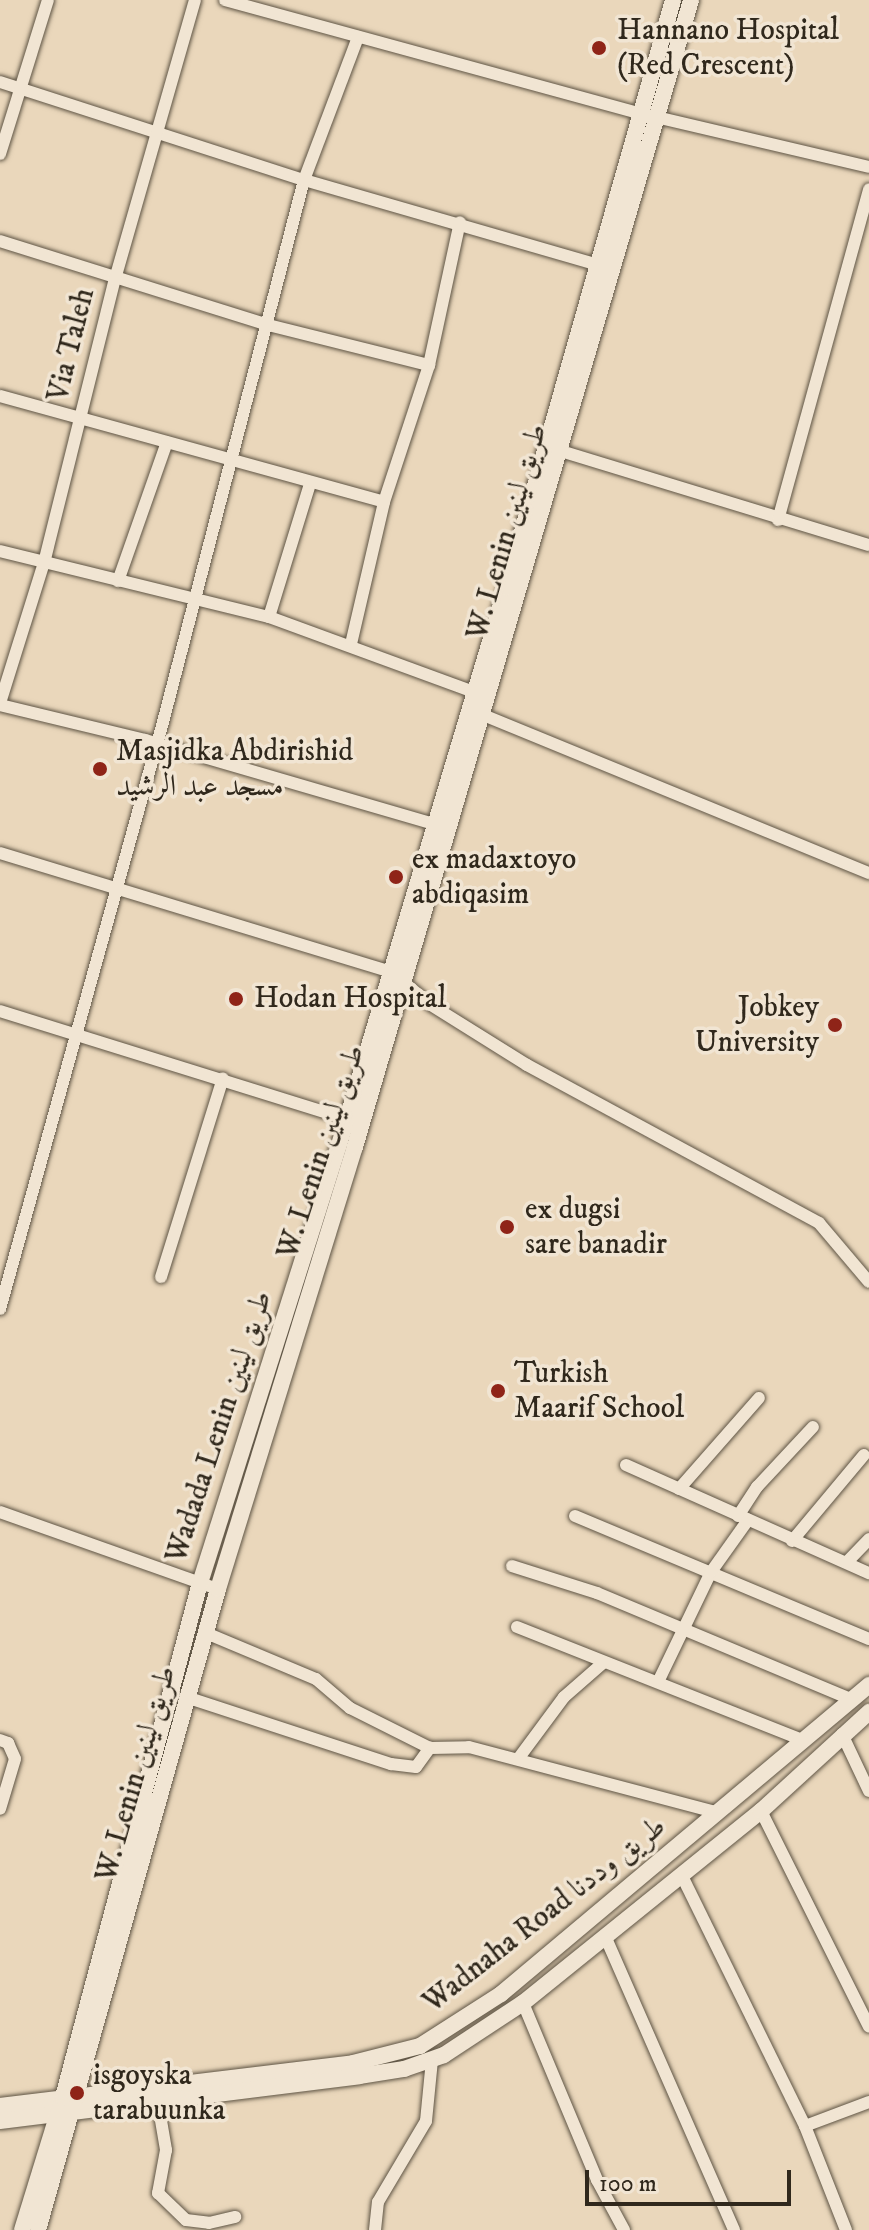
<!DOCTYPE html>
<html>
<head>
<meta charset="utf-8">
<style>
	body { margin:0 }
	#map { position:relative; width:869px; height:2230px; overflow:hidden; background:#ead7bb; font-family:"IM FELL DW Pica",Amiri,serif }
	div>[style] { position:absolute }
	.roads { filter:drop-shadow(0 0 2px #5e5444) drop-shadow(0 0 2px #5e5444) }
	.minor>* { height:12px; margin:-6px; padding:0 6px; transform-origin:6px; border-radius:6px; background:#f1e5d3 }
	.secondary>* { height:16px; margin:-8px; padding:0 8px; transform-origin:8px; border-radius:8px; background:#f1e5d3 }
	.dots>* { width:22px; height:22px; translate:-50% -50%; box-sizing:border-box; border:4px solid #f1e5d3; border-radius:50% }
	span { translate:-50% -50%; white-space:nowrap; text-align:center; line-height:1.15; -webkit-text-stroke:7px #f1e5d3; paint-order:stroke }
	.poi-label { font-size:30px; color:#30281c }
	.left { translate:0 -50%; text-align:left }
	.right { translate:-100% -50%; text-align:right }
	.street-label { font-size:30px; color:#30281c }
	.scale { position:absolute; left:585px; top:2170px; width:206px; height:36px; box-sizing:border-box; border:4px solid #30281c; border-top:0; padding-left:10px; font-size:24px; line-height:28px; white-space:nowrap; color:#30281c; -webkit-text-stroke:6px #f1e5d3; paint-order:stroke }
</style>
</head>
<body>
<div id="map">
	<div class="roads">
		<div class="minor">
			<i style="left:225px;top:0;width:429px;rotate:15.3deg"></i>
			<i style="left:639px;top:113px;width:236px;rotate:13.2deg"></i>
			<i style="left:0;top:82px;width:319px;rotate:17.9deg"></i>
			<i style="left:304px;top:180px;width:313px;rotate:16.1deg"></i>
			<i style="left:0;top:154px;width:161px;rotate:-72.7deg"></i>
			<i style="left:0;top:241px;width:281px;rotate:17.4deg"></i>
			<i style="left:268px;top:325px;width:166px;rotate:14deg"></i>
			<i style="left:0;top:396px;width:398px;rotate:15.4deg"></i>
			<i style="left:551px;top:448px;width:332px;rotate:17deg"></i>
			<i style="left:778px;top:520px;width:343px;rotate:-74.6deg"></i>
			<i style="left:0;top:551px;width:277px;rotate:13.8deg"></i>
			<i style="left:269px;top:617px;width:227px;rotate:20.1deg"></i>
			<i style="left:118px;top:581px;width:147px;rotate:-70.6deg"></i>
			<i style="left:269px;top:617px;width:139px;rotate:-72.9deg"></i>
			<i style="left:351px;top:644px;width:146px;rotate:-76.9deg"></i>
			<i style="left:384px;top:502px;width:144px;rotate:-71.8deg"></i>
			<i style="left:429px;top:365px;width:146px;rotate:-77.8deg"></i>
			<i style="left:0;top:703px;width:147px;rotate:-72.6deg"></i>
			<i style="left:44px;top:563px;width:293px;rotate:-76deg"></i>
			<i style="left:115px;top:279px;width:290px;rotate:-74deg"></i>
			<i style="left:0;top:705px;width:149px;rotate:13.6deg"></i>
			<i style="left:145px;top:740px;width:311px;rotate:16.2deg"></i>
			<i style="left:476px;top:712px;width:425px;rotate:22.3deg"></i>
			<i style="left:0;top:853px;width:409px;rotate:16.9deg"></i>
			<i style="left:391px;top:972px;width:52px;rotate:39.5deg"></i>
			<i style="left:431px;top:1005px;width:113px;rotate:32deg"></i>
			<i style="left:527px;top:1065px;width:332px;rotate:28.4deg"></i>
			<i style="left:819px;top:1223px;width:77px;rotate:49.7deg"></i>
			<i style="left:0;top:1011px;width:363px;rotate:17.3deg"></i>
			<i style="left:161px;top:1277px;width:208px;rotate:-72.7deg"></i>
			<i style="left:0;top:1309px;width:609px;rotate:-74.48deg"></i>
			<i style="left:163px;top:722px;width:560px;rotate:-75.42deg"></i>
			<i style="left:304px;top:180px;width:153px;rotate:-69.3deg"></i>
			<i style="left:626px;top:1465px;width:266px;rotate:24deg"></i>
			<i style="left:679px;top:1489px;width:121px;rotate:-48.7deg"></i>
			<i style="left:0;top:1512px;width:231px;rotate:19.5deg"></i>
			<i style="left:575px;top:1516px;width:319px;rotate:22.7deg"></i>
			<i style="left:738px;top:1516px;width:35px;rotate:-57deg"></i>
			<i style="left:757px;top:1487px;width:82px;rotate:-47deg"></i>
			<i style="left:792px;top:1541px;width:112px;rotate:-50.1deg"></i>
			<i style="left:847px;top:1562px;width:32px;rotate:-46deg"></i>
			<i style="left:512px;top:1566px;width:89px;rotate:17.6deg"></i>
			<i style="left:597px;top:1593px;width:275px;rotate:22.7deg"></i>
			<i style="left:517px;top:1627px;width:307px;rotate:21.6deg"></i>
			<i style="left:206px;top:1633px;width:119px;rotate:22.7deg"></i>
			<i style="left:316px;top:1679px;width:45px;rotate:40.5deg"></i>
			<i style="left:350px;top:1708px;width:89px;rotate:26.6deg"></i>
			<i style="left:430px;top:1748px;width:39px;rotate:-1deg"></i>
			<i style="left:469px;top:1747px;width:258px;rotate:14.8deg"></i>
			<i style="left:658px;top:1682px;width:122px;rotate:-64.3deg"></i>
			<i style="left:711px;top:1572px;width:64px;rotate:-54.6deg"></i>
			<i style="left:189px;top:1698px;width:213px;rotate:18.1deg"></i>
			<i style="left:391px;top:1764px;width:25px;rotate:7deg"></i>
			<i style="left:416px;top:1767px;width:24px;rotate:-54deg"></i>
			<i style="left:842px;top:1734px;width:63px;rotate:64.7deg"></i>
			<i style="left:0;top:1740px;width:9px;rotate:21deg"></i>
			<i style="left:8px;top:1743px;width:17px;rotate:66deg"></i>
			<i style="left:15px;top:1759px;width:52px;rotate:106.7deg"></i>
			<i style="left:518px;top:1759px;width:77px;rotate:-53.4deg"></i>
			<i style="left:564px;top:1697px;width:52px;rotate:-41.1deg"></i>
			<i style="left:761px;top:1811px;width:241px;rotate:63.4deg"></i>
			<i style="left:681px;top:1874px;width:281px;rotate:63.8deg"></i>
			<i style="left:805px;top:2126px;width:112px;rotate:68.5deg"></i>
			<i style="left:605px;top:1936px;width:321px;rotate:66.3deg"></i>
			<i style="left:523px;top:2003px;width:192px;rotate:67.3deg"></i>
			<i style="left:597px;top:2180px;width:57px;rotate:61.6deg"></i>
			<i style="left:158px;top:2103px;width:48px;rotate:80.3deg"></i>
			<i style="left:166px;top:2150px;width:44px;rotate:100.5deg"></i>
			<i style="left:158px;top:2193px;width:39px;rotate:44deg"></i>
			<i style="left:186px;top:2220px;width:23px;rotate:7deg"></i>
			<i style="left:209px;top:2223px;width:27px;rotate:-13deg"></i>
			<i style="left:805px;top:2126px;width:68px;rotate:-20.6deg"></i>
			<i style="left:375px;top:2230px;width:28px;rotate:-84deg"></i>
			<i style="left:378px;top:2202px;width:94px;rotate:-59.3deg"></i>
			<i style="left:426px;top:2121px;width:61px;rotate:-84.4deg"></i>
		</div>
		<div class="secondary">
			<i style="left:0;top:2106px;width:356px;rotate:-6.9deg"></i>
			<i style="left:353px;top:2063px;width:69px;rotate:-14.2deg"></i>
			<i style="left:420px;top:2046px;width:96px;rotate:-32.7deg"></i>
			<i style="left:501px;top:1994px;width:481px;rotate:-40deg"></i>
			<i style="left:0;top:2121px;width:362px;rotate:-7.1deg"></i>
			<i style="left:359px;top:2076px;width:46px;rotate:-8.8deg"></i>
			<i style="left:404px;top:2069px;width:42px;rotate:-19.3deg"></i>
			<i style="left:444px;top:2055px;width:95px;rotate:-33.4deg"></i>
			<i style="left:523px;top:2003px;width:306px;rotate:-38.9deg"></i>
			<i style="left:761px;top:1811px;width:147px;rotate:-42.5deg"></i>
			<i style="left:22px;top:2230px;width:139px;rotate:-72.9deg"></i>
			<i style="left:63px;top:2097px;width:532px;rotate:-75.08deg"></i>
			<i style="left:200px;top:1583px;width:487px;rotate:-72.4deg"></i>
			<i style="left:347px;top:1119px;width:554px;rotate:-73.33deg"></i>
			<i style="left:506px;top:588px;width:611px;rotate:-74.14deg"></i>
			<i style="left:38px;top:2230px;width:666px;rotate:-74.31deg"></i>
			<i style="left:218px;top:1589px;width:463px;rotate:-72.8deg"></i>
			<i style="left:355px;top:1147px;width:1195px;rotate:-73.67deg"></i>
		</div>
	</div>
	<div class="dots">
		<i style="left:599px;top:48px;background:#8f2418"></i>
		<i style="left:100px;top:769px;background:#8f2418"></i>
		<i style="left:396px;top:877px;background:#8f2418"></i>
		<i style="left:236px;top:999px;background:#8f2418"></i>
		<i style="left:835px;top:1025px;background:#8f2418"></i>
		<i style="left:507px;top:1227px;background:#8f2418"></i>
		<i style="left:498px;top:1391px;background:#8f2418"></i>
		<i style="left:77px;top:2093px;background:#8f2418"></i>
	</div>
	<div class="poi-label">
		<span class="left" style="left:617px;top:48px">Hannano Hospital<br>(Red Crescent)</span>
		<span class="left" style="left:116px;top:769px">Masjidka Abdirishid<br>مسجد عبد الرشيد</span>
		<span class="left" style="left:412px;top:877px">ex madaxtoyo<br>abdiqasim</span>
		<span class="left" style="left:254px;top:999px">Hodan Hospital</span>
		<span class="right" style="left:819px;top:1025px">Jobkey<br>University</span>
		<span class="left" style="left:525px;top:1227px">ex dugsi<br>sare banadir</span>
		<span class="left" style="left:514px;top:1391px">Turkish<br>Maarif School</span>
		<span class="left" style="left:93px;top:2093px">isgoyska<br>tarabuunka</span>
	</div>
	<div class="street-label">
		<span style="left:72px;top:345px;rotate:-76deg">Via Taleh</span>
		<span style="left:508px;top:532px;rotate:-74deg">W. Lenin طريق لينين</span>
		<span style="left:322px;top:1152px;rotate:-72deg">W. Lenin طريق لينين</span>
		<span style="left:220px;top:1427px;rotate:-72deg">Wadada Lenin طريق لينين</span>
		<span style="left:137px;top:1774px;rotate:-74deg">W. Lenin طريق لينين</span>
		<span style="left:545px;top:1915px;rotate:-38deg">Wadnaha Road طريق وددنا</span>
	</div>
	<div class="scale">100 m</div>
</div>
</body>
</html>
